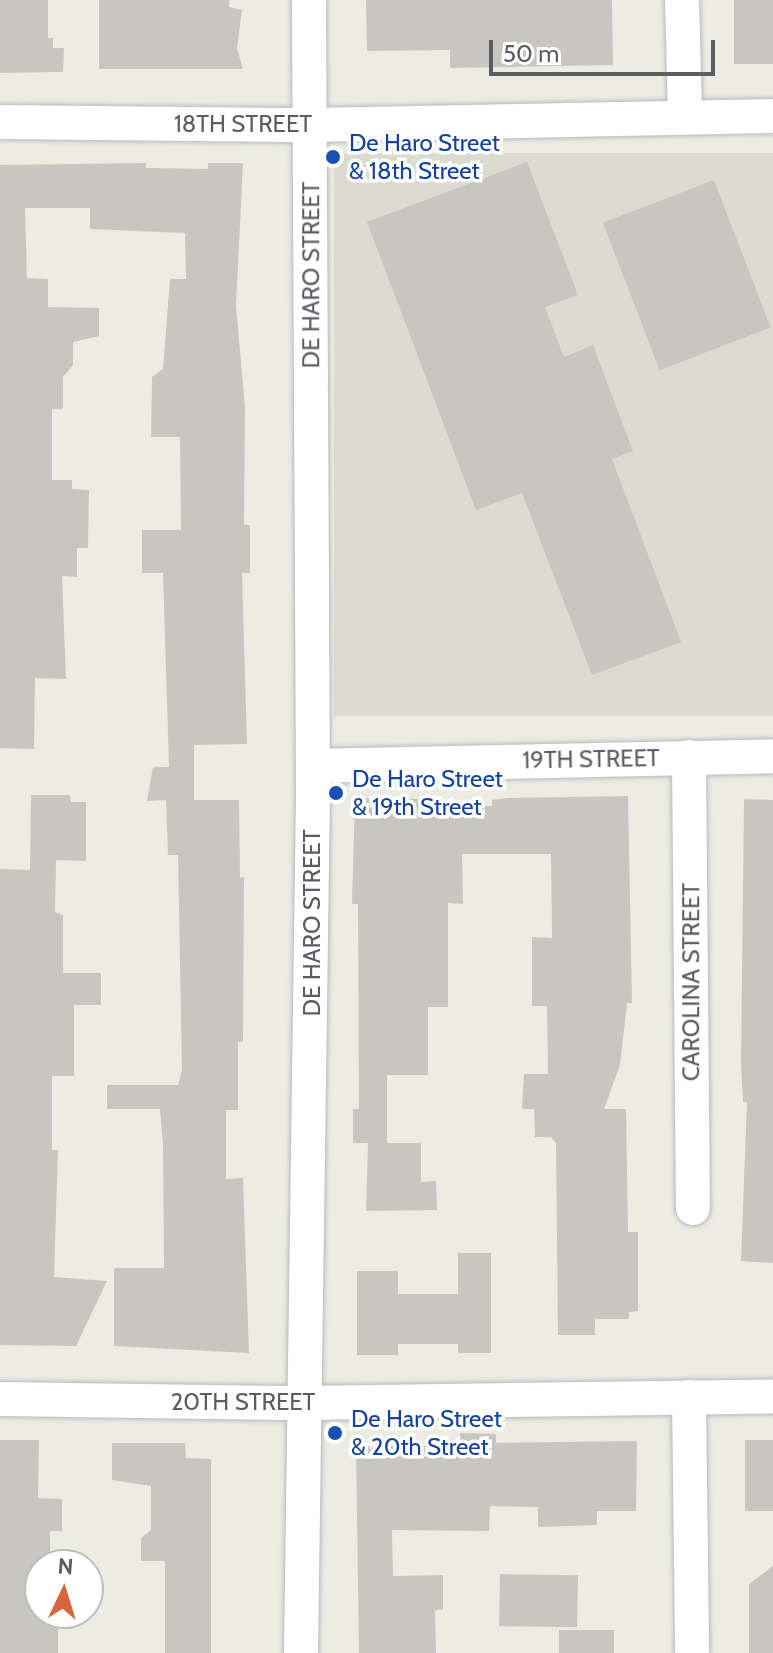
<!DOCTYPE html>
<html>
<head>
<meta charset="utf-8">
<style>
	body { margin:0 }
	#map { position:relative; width:773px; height:1653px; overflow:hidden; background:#ecece3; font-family:Cabin,sans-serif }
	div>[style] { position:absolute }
	.education>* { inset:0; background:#dcdbd1; transform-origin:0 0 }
	.building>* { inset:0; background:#c8c6c0; transform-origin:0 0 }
	.roads { filter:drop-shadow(0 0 2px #b8b9be) drop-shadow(0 0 2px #b8b9be) }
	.street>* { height:34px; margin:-17px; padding:0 17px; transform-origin:17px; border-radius:17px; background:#fff }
	.dots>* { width:22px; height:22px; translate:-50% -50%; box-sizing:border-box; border:4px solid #fff; border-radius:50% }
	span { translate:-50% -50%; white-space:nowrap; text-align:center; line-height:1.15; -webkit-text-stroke:7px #fff; paint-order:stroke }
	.street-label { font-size:24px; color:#5b5d62 }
	.transit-label { font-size:24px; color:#164399 }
	.left { translate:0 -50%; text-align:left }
	.north { position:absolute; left:24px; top:1549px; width:80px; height:80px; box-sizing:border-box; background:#fff; border:2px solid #bdbec0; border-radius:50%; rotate:4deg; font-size:22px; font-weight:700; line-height:32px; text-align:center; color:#5b5d62 }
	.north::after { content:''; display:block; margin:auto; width:28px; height:36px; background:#d6663f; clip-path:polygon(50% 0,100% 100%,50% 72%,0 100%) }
	.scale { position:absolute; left:489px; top:40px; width:226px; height:36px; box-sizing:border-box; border:4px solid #5b5d62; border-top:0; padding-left:10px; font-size:24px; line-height:28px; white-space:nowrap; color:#5b5d62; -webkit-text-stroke:6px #fff; paint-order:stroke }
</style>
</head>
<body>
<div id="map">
	<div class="education">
		<i style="left:334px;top:153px;width:439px;height:563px"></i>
	</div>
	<div class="building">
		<i style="clip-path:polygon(0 0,48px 0,48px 38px,53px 38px,53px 48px,64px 48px,63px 72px,0 73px)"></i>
		<i style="clip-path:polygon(99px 0,229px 0,229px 7px,242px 10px,237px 48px,243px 69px,99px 69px)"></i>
		<i style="clip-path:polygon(366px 0,612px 0,613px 65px,450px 68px,450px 50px,367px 51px)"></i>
		<i style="left:734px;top:0;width:39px;height:64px"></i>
		<i style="clip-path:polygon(527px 162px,578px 295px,545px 307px,564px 357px,593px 345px,633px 451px,612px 459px,681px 642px,592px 675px,522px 493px,476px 510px,367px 222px)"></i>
		<i style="clip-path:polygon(146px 163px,146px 168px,208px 169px,208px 163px,243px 163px,236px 306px,245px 407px,244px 525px,250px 525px,250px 573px,242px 573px,247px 744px,194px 745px,194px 800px,239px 800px,240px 878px,244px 877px,243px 1042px,238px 1042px,238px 1110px,226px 1110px,226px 1179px,243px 1178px,249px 1353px,114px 1346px,114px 1268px,164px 1268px,163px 1145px,160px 1109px,107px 1109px,107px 1085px,178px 1085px,182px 1070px,178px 855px,168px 855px,166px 800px,147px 801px,153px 767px,169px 767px,163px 573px,142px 573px,142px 530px,181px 530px,180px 437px,151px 437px,152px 377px,163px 369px,170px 279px,186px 279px,185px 233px,90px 229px,90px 208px,25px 208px,27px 278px,48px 279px,48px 307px,99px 308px,99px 336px,73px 342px,73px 365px,63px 377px,63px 409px,52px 409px,52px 480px,72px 480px,72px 489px,89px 490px,88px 548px,77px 548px,77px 577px,62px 576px,66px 679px,35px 678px,34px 749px,0 748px,0 165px)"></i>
		<i style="left:714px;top:180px;width:158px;height:119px;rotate:69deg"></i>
		<i style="clip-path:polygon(31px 795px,70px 795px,71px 802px,86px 802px,86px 861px,56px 860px,55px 912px,63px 915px,63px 973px,101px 973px,101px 1005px,74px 1005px,74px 1076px,52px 1076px,52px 1150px,58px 1150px,54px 1277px,107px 1281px,76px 1346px,0 1345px,0 869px,30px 870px)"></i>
		<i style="clip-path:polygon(628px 796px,632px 1003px,627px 1003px,620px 1065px,604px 1109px,626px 1109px,628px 1232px,638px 1232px,638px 1311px,629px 1312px,629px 1319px,595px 1319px,595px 1335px,558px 1335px,556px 1143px,551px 1137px,535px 1137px,534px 1109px,522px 1109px,524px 1074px,548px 1074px,547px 1006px,532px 1006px,532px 937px,552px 938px,551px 854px,462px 854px,463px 904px,448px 903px,448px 1007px,428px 1007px,428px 1075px,387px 1075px,387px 1143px,421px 1143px,421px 1182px,436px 1181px,437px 1210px,366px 1211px,368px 1143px,353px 1143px,353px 1109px,359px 1109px,358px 904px,352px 904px,355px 798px,425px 799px,425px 806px,492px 806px,492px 800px,507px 798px)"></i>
		<i style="clip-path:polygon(744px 799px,773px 800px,773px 1263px,741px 1261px,747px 1102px,743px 1102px,741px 1065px)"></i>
		<i style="clip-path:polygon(458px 1253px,491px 1253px,491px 1353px,458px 1353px,458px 1344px,398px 1344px,398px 1355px,357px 1355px,357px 1271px,398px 1271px,398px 1294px,458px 1294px)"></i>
		<i style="clip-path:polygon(460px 1433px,496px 1434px,496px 1443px,637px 1441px,636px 1511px,597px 1511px,597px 1525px,538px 1527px,538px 1507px,490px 1506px,489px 1531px,392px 1530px,393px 1576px,443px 1575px,443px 1610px,435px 1610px,436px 1653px,359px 1653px,356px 1446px,425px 1446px,425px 1439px,460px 1439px)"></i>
		<i style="clip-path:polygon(0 1440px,39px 1440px,38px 1498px,62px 1499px,62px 1531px,50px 1531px,50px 1561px,40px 1560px,40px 1613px,58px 1613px,58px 1653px,0 1653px)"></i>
		<i style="left:745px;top:1440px;width:28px;height:71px"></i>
		<i style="clip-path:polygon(112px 1443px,185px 1443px,186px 1458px,211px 1459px,211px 1653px,165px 1653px,165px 1561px,141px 1561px,141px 1538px,151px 1530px,151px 1486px,112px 1480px)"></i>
		<i style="clip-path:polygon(773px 1566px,773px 1653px,749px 1653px,749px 1584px)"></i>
		<i style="left:500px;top:1574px;width:78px;height:52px;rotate:1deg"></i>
		<i style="left:559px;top:1630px;width:55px;height:23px"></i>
	</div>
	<div class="roads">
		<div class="street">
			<i style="left:682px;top:0;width:116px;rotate:88.5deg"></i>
			<i style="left:0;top:122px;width:310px;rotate:0.6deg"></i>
			<i style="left:310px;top:125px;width:463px;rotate:-1.1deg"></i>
			<i style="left:689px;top:757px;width:451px;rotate:89.5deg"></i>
			<i style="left:313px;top:766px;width:460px;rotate:-1.2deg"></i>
			<i style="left:689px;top:1397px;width:256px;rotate:89.3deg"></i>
			<i style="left:0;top:1399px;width:301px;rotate:0.8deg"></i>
			<i style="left:301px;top:1403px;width:472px;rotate:-0.8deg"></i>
			<i style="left:301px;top:1653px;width:861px;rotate:-89.2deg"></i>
			<i style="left:313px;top:792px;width:792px;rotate:-90.29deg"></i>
		</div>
	</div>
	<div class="dots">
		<i style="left:333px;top:157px;background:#1a4fb4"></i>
		<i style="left:336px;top:793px;background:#1a4fb4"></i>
		<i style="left:335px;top:1433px;background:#1a4fb4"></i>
	</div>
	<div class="street-label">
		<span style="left:243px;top:124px">18TH STREET</span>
		<span style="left:311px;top:275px;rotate:-90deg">DE HARO STREET</span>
		<span style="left:591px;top:759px;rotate:-1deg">19TH STREET</span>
		<span style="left:312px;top:923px;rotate:-90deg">DE HARO STREET</span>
		<span style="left:691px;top:982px;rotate:-90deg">CAROLINA STREET</span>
		<span style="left:243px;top:1402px">20TH STREET</span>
	</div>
	<div class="transit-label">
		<span class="left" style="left:349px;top:157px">De Haro Street<br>&amp; 18th Street</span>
		<span class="left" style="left:352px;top:793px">De Haro Street<br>&amp; 19th Street</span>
		<span class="left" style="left:351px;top:1433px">De Haro Street<br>&amp; 20th Street</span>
	</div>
	<div class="north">N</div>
	<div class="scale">50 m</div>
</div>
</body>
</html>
